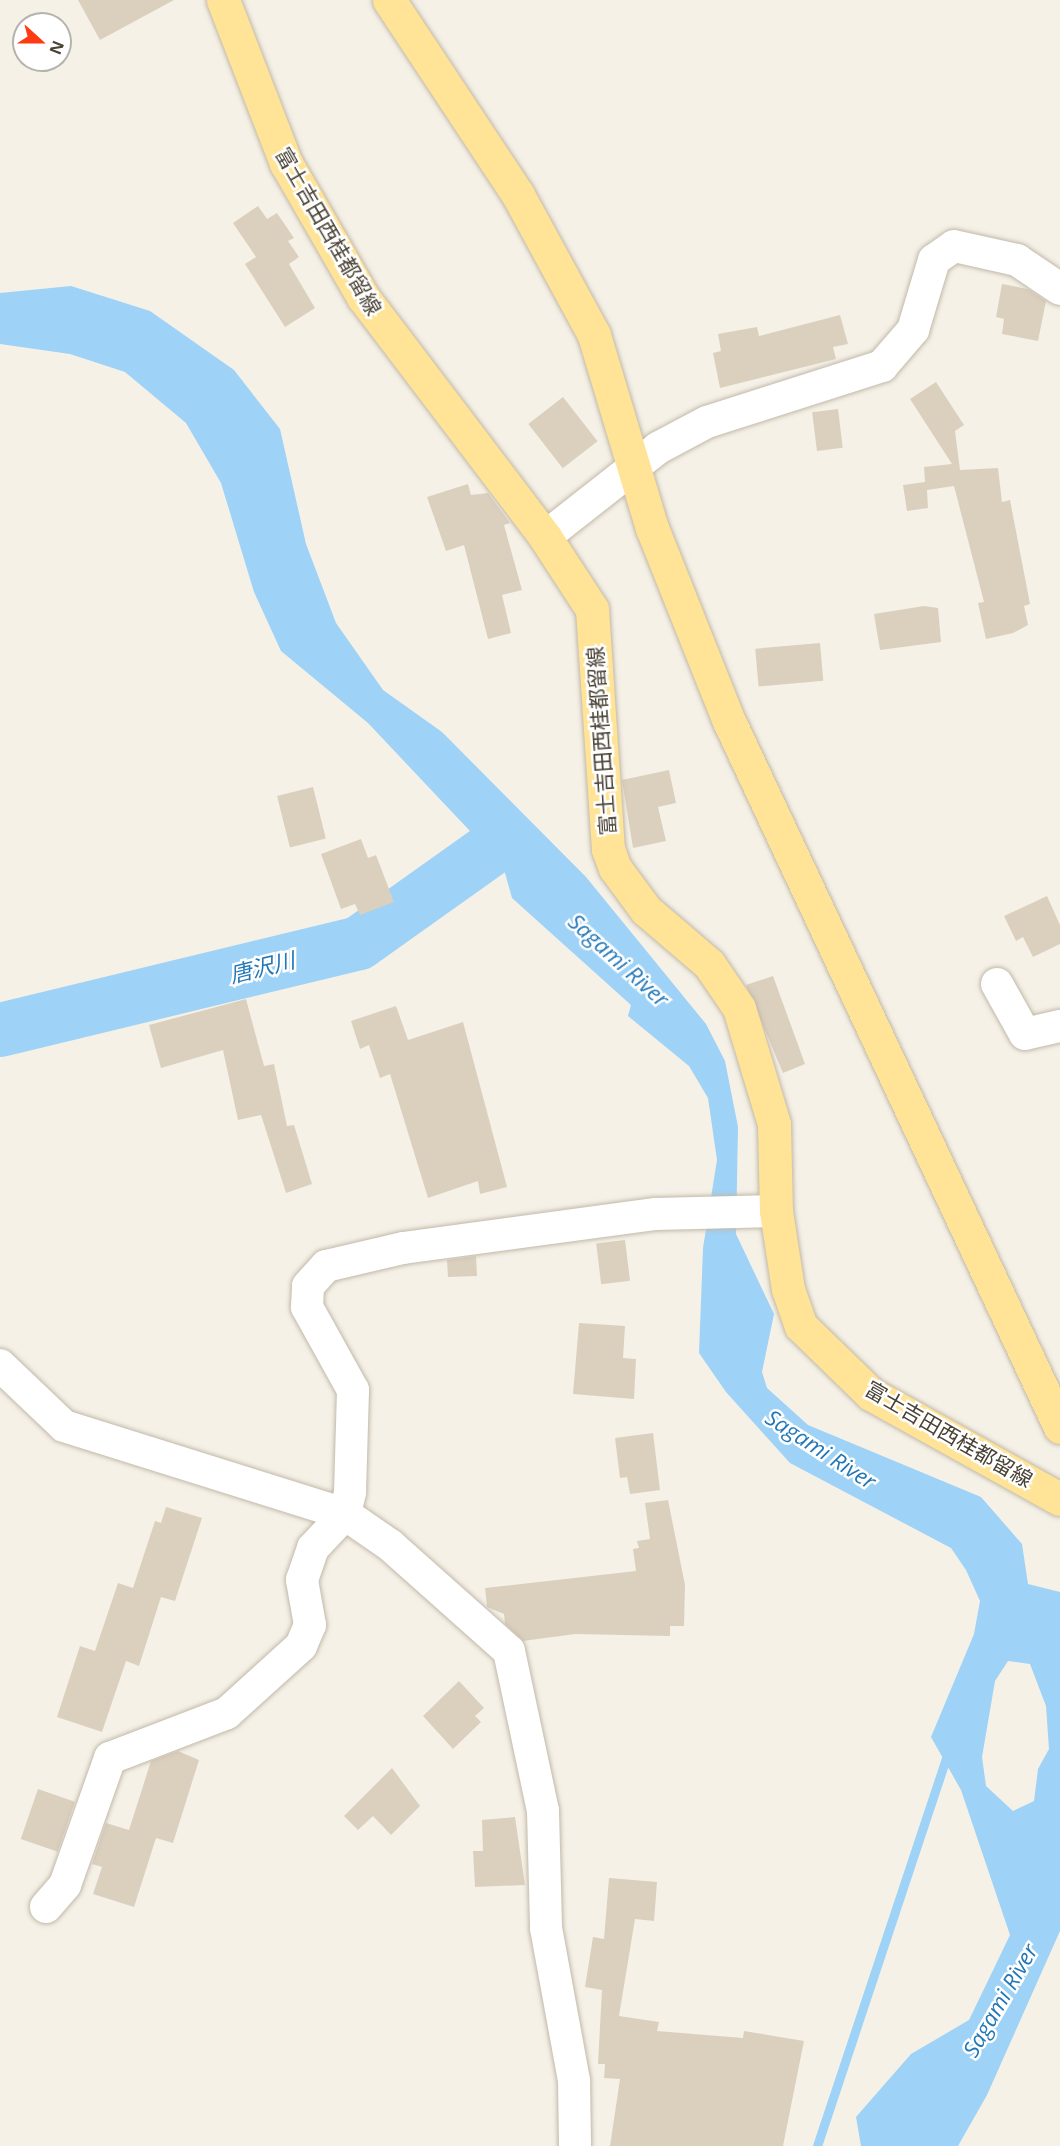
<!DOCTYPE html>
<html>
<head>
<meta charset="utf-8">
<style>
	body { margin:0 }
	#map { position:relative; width:1060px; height:2146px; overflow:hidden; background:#f5f1e7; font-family:"Open Sans","Noto Sans JP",sans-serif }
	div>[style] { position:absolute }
	.water>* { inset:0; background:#9ed2f7 }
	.stream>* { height:9px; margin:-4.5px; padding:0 4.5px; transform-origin:4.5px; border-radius:4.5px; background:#9ed2f7 }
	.river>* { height:54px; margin:-27px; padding:0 27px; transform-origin:27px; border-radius:27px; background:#9ed2f7 }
	.building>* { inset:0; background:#dbd0be; transform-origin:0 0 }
	.roads { filter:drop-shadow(0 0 2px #c2b9a9) drop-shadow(0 0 2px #c2b9a9) }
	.minor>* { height:32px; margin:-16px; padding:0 16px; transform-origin:16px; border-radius:16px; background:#fff }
	.major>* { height:33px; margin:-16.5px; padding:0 16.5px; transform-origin:16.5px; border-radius:16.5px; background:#ffe396 }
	span { translate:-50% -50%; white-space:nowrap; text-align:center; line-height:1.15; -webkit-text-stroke:5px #fff; paint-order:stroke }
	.street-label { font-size:21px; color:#494235 }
	.water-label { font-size:22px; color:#2277b7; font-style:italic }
	.north { position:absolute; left:12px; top:12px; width:60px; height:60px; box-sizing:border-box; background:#fff; border:2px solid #b6b3ae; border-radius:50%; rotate:111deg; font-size:16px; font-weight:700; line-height:24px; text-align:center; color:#494235 }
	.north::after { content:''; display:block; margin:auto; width:21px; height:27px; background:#ff3b14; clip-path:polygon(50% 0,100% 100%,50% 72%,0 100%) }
</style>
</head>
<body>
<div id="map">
	<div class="water">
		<i style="clip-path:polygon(evenodd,71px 286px,150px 311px,234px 370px,280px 429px,306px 544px,336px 623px,383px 690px,442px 732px,586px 877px,706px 1024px,725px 1061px,738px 1127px,736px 1234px,774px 1314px,762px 1372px,767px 1388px,808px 1425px,981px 1497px,1022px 1544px,1028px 1584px,1060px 1592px,1060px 1931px,987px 2095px,958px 2146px,861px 2146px,856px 2117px,911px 2054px,969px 2020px,1010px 1935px,961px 1790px,931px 1737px,974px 1634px,980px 1601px,966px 1570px,951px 1548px,790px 1463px,726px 1392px,699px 1353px,703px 1248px,717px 1160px,708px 1098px,689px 1066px,628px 1016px,631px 1005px,512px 898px,503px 866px,368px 723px,281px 651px,254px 592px,221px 483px,186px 423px,125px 372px,70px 354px,0 344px,0 293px,71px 286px,1008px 1661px,1030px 1664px,1046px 1706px,1049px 1749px,1038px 1769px,1034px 1801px,1013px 1811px,986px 1786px,982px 1757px,995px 1681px,1008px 1661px)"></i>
	</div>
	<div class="stream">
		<i style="left:817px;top:2146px;width:415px;rotate:-71.6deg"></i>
	</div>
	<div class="river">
		<i style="left:0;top:1030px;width:369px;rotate:-13.6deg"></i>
		<i style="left:359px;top:943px;width:169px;rotate:-35.4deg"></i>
	</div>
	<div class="building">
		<i style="clip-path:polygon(78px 0,174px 0,100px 40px)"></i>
		<i style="clip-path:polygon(258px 206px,267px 219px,277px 213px,294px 238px,288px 241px,299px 257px,289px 264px,315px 308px,285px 327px,245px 264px,256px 257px,233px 223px)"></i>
		<i style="clip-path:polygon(1002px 284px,1028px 289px,1046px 301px,1038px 341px,1002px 334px,1004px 319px,996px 317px)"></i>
		<i style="clip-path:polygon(840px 315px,848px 344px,833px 347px,836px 359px,720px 388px,713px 353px,721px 351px,718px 334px,757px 327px,759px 336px)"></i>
		<i style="clip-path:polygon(936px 382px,964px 425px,955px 431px,960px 470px,998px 468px,1002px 502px,1010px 500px,1030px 604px,1024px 606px,1028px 625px,1013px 633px,986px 639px,978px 603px,984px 602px,954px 486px,927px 490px,928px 508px,907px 511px,903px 485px,925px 482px,924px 467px,952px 464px,910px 399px)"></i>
		<i style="left:563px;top:397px;width:56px;height:44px;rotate:52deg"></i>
		<i style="left:838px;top:409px;width:39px;height:26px;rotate:83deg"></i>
		<i style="clip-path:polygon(468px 484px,471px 495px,488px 493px,510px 523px,504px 525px,522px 590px,502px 595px,511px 633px,488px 639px,464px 545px,446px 551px,427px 497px)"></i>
		<i style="clip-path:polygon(924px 606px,938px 608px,941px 642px,880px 650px,874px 614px)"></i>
		<i style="left:820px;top:643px;width:38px;height:65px;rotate:85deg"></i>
		<i style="clip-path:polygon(669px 770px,676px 803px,658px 807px,666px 841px,633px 848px,622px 780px)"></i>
		<i style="left:313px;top:787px;width:53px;height:37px;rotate:76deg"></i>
		<i style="clip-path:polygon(361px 839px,368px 858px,376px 855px,394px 902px,360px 915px,355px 904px,341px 909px,321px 854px)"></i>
		<i style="clip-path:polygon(1047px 896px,1060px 925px,1060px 944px,1033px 957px,1023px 937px,1016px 941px,1004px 916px)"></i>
		<i style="clip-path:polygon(773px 976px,805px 1064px,783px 1073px,746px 985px)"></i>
		<i style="clip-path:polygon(246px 999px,264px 1066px,274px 1064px,287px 1126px,294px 1125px,312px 1184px,286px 1193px,261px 1115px,238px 1120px,223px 1050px,161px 1068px,149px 1025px)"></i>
		<i style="clip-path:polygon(396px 1006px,408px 1040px,463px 1022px,507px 1187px,480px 1194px,478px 1181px,428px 1198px,390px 1074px,380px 1078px,369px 1045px,360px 1049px,351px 1021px)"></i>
		<i style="left:625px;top:1240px;width:41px;height:29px;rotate:83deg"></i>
		<i style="clip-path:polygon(476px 1256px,477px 1276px,448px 1277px,447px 1260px)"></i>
		<i style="clip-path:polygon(579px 1323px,625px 1326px,623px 1358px,636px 1359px,634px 1399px,573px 1394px)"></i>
		<i style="clip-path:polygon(653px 1433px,660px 1490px,630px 1494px,627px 1477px,620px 1478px,615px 1438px)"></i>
		<i style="clip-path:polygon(668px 1500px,685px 1585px,684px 1626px,670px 1626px,670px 1636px,575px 1634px,523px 1641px,505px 1624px,504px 1614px,487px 1607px,485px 1588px,636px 1571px,633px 1549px,639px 1548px,637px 1541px,650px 1539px,645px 1503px)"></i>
		<i style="clip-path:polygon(166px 1507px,202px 1518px,175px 1601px,161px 1597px,139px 1666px,126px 1661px,102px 1732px,57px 1717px,80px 1646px,95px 1651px,118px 1583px,133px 1588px,155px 1521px,161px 1523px)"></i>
		<i style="clip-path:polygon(459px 1681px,484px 1708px,475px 1716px,481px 1722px,453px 1749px,423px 1716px)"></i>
		<i style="clip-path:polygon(178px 1751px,199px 1760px,173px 1843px,156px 1838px,134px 1907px,93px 1894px,102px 1867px,92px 1864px,106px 1823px,129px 1830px,151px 1761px)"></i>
		<i style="clip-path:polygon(392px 1768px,420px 1806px,391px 1835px,373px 1816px,358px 1830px,344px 1816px)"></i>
		<i style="left:38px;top:1789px;width:39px;height:53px;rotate:19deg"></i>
		<i style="clip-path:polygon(515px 1817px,525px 1885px,475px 1887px,473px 1851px,483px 1851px,482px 1820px)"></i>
		<i style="clip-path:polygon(609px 1878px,657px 1882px,654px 1921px,635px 1919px,619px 2016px,659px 2022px,657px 2031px,743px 2038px,744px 2031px,804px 2041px,783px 2146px,610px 2146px,620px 2079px,604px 2078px,605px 2064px,598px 2064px,602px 1990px,585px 1987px,593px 1937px,604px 1939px)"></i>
	</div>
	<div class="roads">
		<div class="minor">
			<i style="left:545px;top:537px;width:144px;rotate:-38.2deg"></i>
			<i style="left:658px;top:448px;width:55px;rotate:-28deg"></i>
			<i style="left:707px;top:422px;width:184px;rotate:-17.7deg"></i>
			<i style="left:882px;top:366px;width:48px;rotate:-49.3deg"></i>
			<i style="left:913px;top:330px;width:73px;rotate:-73.3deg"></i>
			<i style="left:934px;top:260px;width:24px;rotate:-35deg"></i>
			<i style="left:954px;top:246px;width:65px;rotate:12.5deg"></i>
			<i style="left:1017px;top:260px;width:52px;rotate:34deg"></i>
			<i style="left:997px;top:984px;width:57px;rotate:60.8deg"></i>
			<i style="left:1025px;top:1034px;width:36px;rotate:-13deg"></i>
			<i style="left:0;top:1365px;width:88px;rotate:43.6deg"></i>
			<i style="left:64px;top:1426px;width:294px;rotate:17.4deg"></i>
			<i style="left:345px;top:1514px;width:55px;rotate:34.6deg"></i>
			<i style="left:390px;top:1545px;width:159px;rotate:41.7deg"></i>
			<i style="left:509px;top:1651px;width:164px;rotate:78deg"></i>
			<i style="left:543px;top:1811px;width:117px;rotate:88.5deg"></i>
			<i style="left:546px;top:1928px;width:156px;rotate:79.6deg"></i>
			<i style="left:574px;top:2081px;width:65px;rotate:89.1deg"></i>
			<i style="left:46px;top:1907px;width:29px;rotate:-49deg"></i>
			<i style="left:65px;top:1885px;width:135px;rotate:-70.5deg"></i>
			<i style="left:110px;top:1758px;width:125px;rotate:-21deg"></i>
			<i style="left:227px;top:1713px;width:100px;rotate:-42.2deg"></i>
			<i style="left:301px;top:1646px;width:23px;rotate:-67deg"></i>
			<i style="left:310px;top:1625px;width:46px;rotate:-100.1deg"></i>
			<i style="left:302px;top:1580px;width:34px;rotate:-71deg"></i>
			<i style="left:313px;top:1548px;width:47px;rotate:-46.7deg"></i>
			<i style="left:345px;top:1514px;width:23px;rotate:-77deg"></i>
			<i style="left:350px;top:1492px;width:102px;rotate:-88.3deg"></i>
			<i style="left:353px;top:1390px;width:95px;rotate:-119deg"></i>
			<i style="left:307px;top:1307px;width:21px;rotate:-87deg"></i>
			<i style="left:308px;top:1286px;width:27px;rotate:-48deg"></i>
			<i style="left:326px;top:1266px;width:79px;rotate:-13.2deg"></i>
			<i style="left:403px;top:1248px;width:255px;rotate:-7.7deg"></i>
			<i style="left:656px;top:1214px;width:120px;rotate:-1.4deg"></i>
		</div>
		<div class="major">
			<i style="left:223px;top:0;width:175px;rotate:68.9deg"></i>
			<i style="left:286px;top:163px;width:155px;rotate:60.1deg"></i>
			<i style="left:363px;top:297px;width:301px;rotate:52.8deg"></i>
			<i style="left:545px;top:537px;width:86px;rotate:56.9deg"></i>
			<i style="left:592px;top:609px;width:241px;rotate:86.2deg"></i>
			<i style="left:608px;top:849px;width:20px;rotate:70deg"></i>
			<i style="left:615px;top:868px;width:52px;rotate:53.6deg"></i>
			<i style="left:646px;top:910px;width:83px;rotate:40.6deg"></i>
			<i style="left:709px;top:964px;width:53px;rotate:55.7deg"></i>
			<i style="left:739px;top:1008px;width:121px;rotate:73.2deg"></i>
			<i style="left:774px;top:1124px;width:87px;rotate:88.7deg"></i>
			<i style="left:776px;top:1211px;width:79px;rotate:81.3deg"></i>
			<i style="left:788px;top:1289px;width:39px;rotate:71deg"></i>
			<i style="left:801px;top:1326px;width:98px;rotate:44.2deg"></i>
			<i style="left:871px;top:1394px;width:216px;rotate:29.1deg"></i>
			<i style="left:389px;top:0;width:234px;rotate:56.5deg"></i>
			<i style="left:518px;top:195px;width:159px;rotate:61.5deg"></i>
			<i style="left:594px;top:335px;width:202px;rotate:73.3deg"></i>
			<i style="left:652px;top:528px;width:206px;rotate:68.3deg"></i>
			<i style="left:728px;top:719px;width:782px;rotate:64.88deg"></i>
		</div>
	</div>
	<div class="street-label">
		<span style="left:329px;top:231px;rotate:60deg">富士吉田西桂都留線</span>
		<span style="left:601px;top:741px;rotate:-94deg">富士吉田西桂都留線</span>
		<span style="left:949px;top:1434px;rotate:30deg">富士吉田西桂都留線</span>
	</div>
	<div class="water-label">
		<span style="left:619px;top:960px;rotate:42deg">Sagami River</span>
		<span style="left:262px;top:967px;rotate:-14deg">唐沢川</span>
		<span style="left:821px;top:1449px;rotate:33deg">Sagami River</span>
		<span style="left:1000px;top:2000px;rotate:-60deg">Sagami River</span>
	</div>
	<div class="north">N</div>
</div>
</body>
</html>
